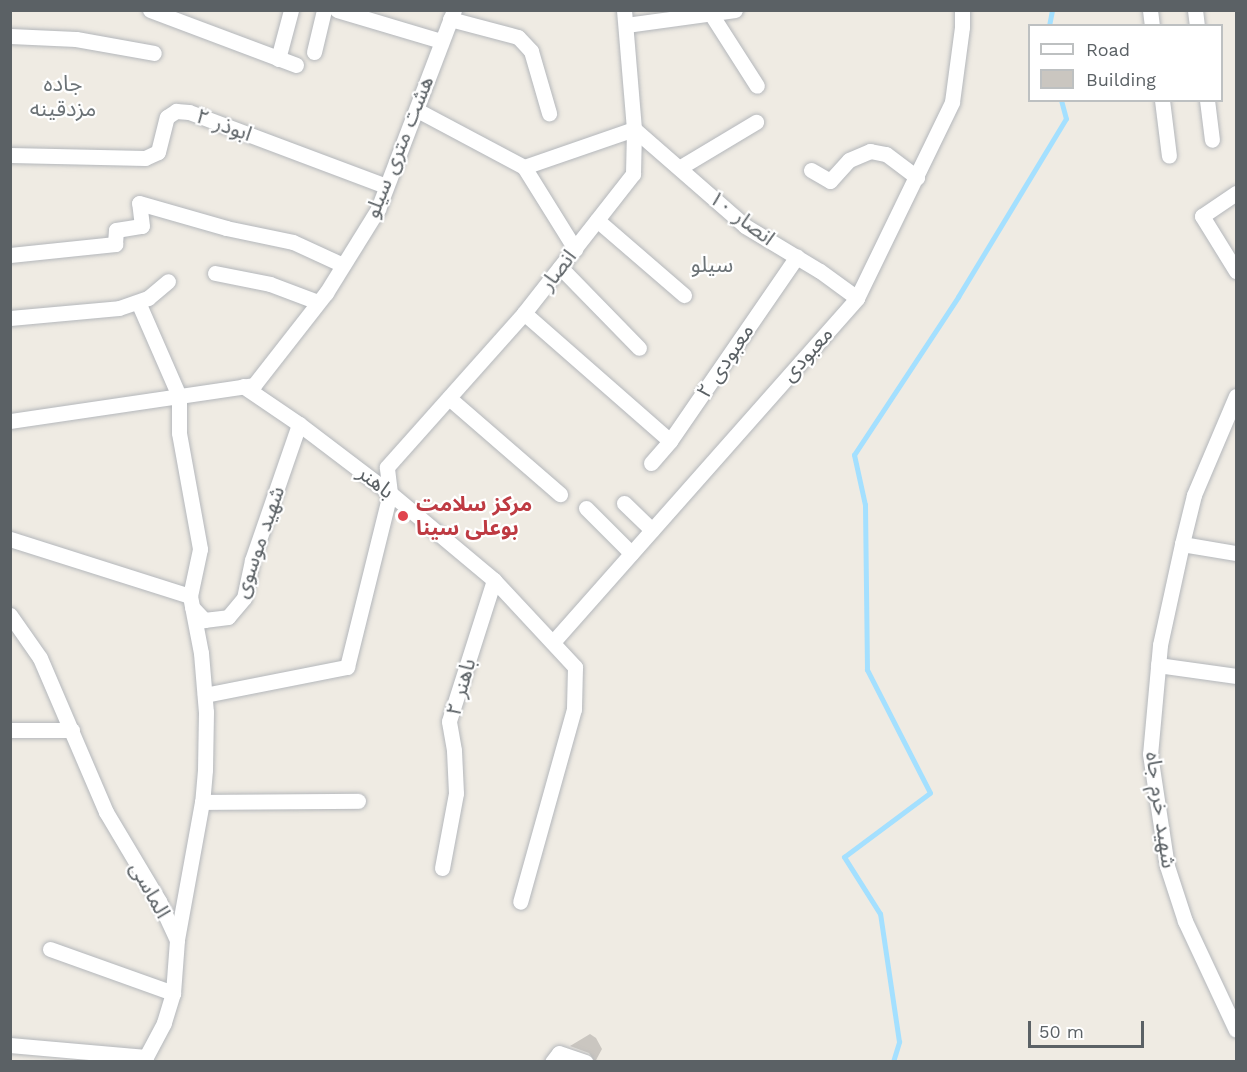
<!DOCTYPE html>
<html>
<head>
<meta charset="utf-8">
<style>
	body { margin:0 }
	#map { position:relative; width:1247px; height:1072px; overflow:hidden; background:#efebe3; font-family:"Work Sans","Noto Sans Arabic",sans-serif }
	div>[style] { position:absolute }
	.stream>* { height:4.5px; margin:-2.25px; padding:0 2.25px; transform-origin:2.25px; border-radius:2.25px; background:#a4e0ff }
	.building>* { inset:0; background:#cac6c0 }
	.roads { filter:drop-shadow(0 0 2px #b4b7bb) drop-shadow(0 0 2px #b4b7bb) }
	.minor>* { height:15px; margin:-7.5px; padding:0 7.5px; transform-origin:7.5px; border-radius:7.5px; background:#fff }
	.dots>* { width:16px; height:16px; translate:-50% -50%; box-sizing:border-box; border:3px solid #fff; border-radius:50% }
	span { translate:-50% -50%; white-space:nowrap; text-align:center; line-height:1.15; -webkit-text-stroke:4.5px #fff; paint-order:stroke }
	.street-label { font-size:21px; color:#5b6165 }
	.health-label { font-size:21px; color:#be3a42; font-weight:700 }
	.left { translate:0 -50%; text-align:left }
	.neighbourhood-label { font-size:22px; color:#6c7377 }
	.frame { position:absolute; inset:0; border:12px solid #5b6165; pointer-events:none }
	.legend { position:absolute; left:1028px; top:24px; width:195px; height:78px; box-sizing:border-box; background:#fff; border:2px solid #bdc0c1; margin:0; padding:8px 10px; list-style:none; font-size:18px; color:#5b6165 }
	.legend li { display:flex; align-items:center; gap:12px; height:30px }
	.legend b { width:30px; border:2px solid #bdc0c1 }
	.scale { position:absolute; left:1028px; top:1021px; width:116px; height:27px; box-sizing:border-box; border:3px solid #5b6165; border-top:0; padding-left:8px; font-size:18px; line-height:21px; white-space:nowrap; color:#5b6165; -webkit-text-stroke:4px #fff; paint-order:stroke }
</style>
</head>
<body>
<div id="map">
	<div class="stream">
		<i style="left:1049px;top:26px;width:16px;rotate:-79deg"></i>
		<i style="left:893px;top:1062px;width:21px;rotate:-73deg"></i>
		<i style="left:899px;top:1042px;width:129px;rotate:-98.4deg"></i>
		<i style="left:880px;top:914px;width:67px;rotate:-122.3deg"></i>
		<i style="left:844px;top:857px;width:107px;rotate:-36.7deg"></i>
		<i style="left:930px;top:793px;width:138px;rotate:-117.1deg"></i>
		<i style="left:867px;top:670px;width:165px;rotate:-90.7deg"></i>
		<i style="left:865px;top:505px;width:51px;rotate:-102.4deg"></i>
		<i style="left:854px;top:455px;width:189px;rotate:-56.6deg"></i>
		<i style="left:958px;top:297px;width:208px;rotate:-58.8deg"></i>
		<i style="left:1066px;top:119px;width:20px;rotate:-105deg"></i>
	</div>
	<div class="building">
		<i style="clip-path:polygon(590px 1034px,596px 1038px,602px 1049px,595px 1062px,589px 1053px,570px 1046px)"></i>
	</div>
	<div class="roads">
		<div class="minor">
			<i style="left:150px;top:10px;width:156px;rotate:20.6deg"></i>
			<i style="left:337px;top:10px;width:109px;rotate:16.6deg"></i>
			<i style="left:1150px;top:10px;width:16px;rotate:83deg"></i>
			<i style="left:1195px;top:10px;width:16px;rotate:83deg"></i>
			<i style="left:711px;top:14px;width:85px;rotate:57.4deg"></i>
			<i style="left:450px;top:19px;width:70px;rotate:14.8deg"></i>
			<i style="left:518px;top:37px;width:19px;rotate:47deg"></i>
			<i style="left:531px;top:51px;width:65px;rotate:73.8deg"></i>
			<i style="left:626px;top:25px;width:110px;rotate:-7.8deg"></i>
			<i style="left:10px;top:36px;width:66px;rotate:2.6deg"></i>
			<i style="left:76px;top:39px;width:79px;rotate:10.2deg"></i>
			<i style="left:314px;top:52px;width:43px;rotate:-76.6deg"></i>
			<i style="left:278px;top:59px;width:51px;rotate:-75.1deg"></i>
			<i style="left:1162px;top:100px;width:56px;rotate:82.9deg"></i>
			<i style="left:1207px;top:100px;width:40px;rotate:82.9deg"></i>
			<i style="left:417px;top:110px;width:121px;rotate:28deg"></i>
			<i style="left:524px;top:167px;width:97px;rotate:58.1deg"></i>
			<i style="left:634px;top:129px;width:147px;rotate:41.1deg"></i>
			<i style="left:745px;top:226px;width:87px;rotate:31deg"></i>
			<i style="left:820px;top:271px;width:46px;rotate:36.1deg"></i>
			<i style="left:10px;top:155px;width:135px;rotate:1.3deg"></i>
			<i style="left:145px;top:158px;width:14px;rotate:-25deg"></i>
			<i style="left:158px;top:152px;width:36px;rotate:-76deg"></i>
			<i style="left:167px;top:117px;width:11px;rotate:-34deg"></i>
			<i style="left:176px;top:111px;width:13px;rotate:4deg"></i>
			<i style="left:189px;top:112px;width:210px;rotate:20.6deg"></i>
			<i style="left:524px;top:167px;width:116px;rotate:-19.1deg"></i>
			<i style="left:679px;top:168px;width:90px;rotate:-30.9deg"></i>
			<i style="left:811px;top:170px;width:22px;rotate:30deg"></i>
			<i style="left:830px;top:181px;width:28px;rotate:-48deg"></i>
			<i style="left:849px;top:160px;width:23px;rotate:-23deg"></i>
			<i style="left:870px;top:151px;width:16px;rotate:11deg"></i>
			<i style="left:886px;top:154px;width:39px;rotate:37deg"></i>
			<i style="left:1236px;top:193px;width:41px;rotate:145.9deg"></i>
			<i style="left:1202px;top:216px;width:65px;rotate:58.3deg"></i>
			<i style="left:597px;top:220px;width:115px;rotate:40.8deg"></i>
			<i style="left:10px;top:255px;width:106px;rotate:-6deg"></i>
			<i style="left:115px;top:244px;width:14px;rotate:-86deg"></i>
			<i style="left:116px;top:230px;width:26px;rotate:-9deg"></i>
			<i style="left:142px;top:226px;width:23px;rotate:-97deg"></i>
			<i style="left:139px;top:203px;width:91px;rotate:16deg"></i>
			<i style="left:226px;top:228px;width:68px;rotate:11.8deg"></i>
			<i style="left:293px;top:242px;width:55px;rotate:24.7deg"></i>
			<i style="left:560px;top:267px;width:113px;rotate:45.7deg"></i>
			<i style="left:215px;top:273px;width:56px;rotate:11.3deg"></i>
			<i style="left:270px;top:284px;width:51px;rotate:20.6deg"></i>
			<i style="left:138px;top:302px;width:103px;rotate:66.4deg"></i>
			<i style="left:179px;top:396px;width:37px;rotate:90deg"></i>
			<i style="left:179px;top:433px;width:118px;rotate:79.7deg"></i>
			<i style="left:200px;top:549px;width:48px;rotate:102deg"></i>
			<i style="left:190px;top:596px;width:58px;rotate:79.1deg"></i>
			<i style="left:201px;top:653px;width:59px;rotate:85.2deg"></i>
			<i style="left:206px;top:712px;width:58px;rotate:91deg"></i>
			<i style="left:205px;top:770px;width:32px;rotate:95deg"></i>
			<i style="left:202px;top:802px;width:140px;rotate:100.3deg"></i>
			<i style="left:524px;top:313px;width:194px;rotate:41.2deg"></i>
			<i style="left:10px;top:318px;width:109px;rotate:-5.2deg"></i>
			<i style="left:119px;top:308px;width:31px;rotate:-19deg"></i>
			<i style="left:148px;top:298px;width:26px;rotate:-40deg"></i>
			<i style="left:243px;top:386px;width:68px;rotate:34.2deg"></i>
			<i style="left:299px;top:424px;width:114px;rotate:37.2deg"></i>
			<i style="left:390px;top:493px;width:136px;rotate:39.9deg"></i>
			<i style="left:494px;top:580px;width:119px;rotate:47deg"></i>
			<i style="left:575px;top:667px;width:42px;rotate:91.4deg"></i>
			<i style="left:574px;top:709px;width:200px;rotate:105.6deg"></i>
			<i style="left:1236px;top:396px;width:108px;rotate:113deg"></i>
			<i style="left:1194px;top:495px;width:50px;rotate:103.8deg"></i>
			<i style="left:1182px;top:544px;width:103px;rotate:102.3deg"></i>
			<i style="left:1160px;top:645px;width:109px;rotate:95.2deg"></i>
			<i style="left:1150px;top:754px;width:113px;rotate:81.4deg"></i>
			<i style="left:1167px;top:866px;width:58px;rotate:71.9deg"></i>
			<i style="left:1185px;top:921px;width:120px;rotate:64.9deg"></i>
			<i style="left:449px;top:398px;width:147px;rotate:40.9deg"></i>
			<i style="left:10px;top:421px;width:247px;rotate:-8.4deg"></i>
			<i style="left:254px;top:385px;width:117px;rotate:-52deg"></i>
			<i style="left:326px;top:293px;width:99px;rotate:-58.2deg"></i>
			<i style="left:378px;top:209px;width:213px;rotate:-69.1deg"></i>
			<i style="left:651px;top:463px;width:29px;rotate:-49deg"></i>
			<i style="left:670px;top:441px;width:224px;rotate:-55.5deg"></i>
			<i style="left:624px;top:503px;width:39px;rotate:44deg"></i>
			<i style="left:586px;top:508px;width:64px;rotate:45deg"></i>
			<i style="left:10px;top:539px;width:189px;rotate:17.6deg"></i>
			<i style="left:1182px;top:544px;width:55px;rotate:9.5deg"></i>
			<i style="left:192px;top:607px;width:18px;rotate:47deg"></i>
			<i style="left:204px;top:620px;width:24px;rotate:-7deg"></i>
			<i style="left:228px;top:617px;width:25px;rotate:-50deg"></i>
			<i style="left:244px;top:598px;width:39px;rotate:-78deg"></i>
			<i style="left:252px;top:560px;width:144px;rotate:-70.9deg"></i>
			<i style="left:10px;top:615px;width:52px;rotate:55.1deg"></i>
			<i style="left:40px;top:658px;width:168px;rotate:66.8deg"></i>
			<i style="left:106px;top:812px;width:104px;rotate:59.2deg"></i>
			<i style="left:159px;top:901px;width:43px;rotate:65.2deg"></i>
			<i style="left:177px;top:940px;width:53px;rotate:94.3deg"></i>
			<i style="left:173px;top:993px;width:31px;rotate:107deg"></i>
			<i style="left:164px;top:1023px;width:38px;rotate:118deg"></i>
			<i style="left:146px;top:1057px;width:137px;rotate:-175deg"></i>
			<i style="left:553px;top:642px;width:459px;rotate:-48.5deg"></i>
			<i style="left:857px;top:298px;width:218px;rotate:-64.1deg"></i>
			<i style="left:952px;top:102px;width:76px;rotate:-82.4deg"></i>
			<i style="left:962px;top:27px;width:17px;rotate:-90deg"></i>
			<i style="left:1158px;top:665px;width:79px;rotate:8deg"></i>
			<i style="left:205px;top:695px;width:145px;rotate:-11.2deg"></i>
			<i style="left:347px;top:667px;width:179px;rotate:-76.1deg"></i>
			<i style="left:390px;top:493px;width:26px;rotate:-97deg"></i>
			<i style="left:387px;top:467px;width:206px;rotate:-48.3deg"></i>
			<i style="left:524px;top:313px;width:177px;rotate:-51.9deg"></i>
			<i style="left:633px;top:174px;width:45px;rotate:-88.7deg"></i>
			<i style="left:634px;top:129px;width:119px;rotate:-94.8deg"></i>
			<i style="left:10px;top:730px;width:62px"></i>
			<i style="left:202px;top:802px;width:156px;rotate:-0.4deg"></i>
			<i style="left:442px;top:868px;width:76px;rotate:-79.4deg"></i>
			<i style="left:456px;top:793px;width:43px;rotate:-92.7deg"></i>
			<i style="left:454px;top:750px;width:29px;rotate:-100deg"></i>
			<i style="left:449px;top:721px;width:148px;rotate:-72.3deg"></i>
			<i style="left:50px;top:949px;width:131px;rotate:19.7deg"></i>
			<i style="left:552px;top:1062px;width:11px;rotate:-52deg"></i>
			<i style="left:559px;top:1053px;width:28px;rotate:19deg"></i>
		</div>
	</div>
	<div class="dots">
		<i style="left:403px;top:516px;background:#e0444e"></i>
	</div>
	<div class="street-label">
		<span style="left:224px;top:125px;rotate:20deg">ابوذر ۲</span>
		<span style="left:399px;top:147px;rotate:-68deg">هشت متری سیلو</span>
		<span style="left:742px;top:218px;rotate:37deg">انصار ۱۰</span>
		<span style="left:558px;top:270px;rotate:-52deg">انصار</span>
		<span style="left:807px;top:354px;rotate:-48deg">معبودی</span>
		<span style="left:725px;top:361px;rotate:-56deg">معبودی ۲</span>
		<span style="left:376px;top:482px;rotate:38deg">باهنر</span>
		<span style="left:259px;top:542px;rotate:-71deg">شهید موسوی</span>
		<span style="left:461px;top:687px;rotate:-74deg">باهنر ۲</span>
		<span style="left:1161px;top:810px;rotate:82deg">شهید خرم جاه</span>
		<span style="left:150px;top:890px;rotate:61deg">الماسی</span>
	</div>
	<div class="health-label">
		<span class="left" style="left:416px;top:516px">مرکز سلامت<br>بوعلی سینا</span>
	</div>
	<div class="neighbourhood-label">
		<span style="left:63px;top:96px">جاده<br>مزدقینه</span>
		<span style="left:712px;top:265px">سیلو</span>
	</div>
	<div class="frame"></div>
	<ul class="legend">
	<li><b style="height:8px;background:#fff"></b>Road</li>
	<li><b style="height:16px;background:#cac6c0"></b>Building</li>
	</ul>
	<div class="scale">50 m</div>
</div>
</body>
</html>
